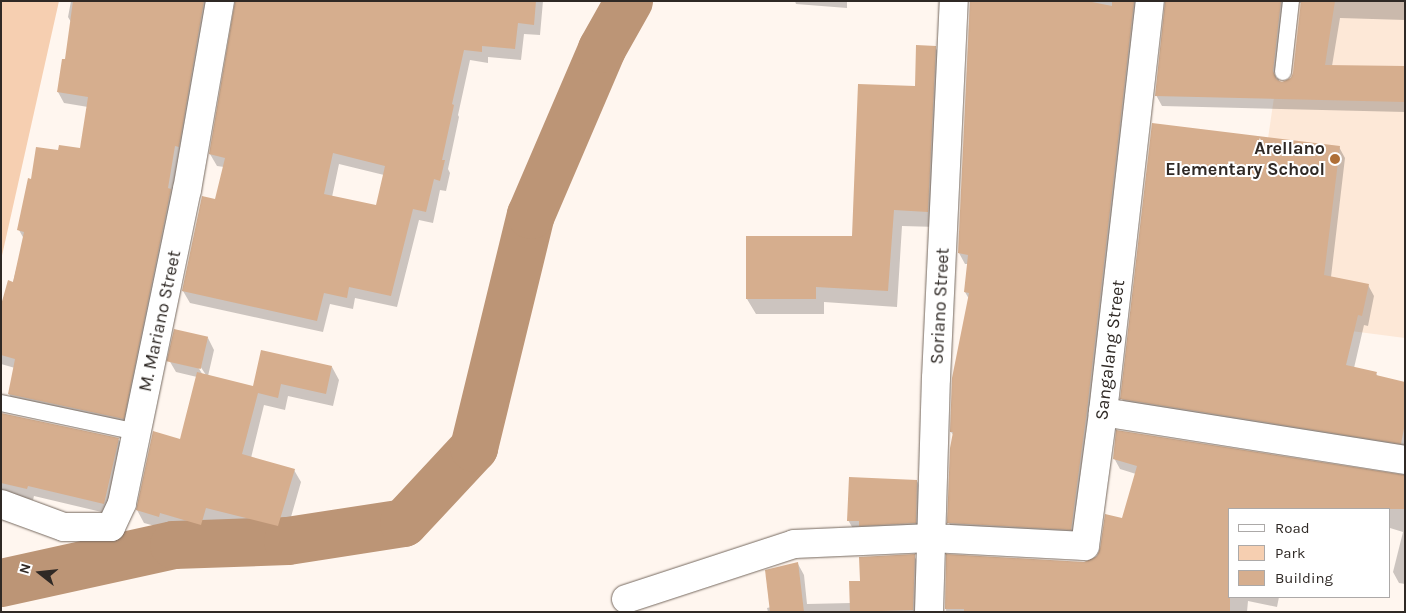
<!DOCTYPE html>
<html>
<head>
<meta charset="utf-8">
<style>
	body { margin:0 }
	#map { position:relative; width:1406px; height:613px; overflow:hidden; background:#fff6ef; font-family:Karla,sans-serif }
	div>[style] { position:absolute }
	.built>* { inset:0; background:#fde8d7 }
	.green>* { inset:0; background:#f6cfb1 }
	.shadow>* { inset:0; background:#0003 }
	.river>* { height:48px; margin:-24px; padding:0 24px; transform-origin:24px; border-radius:24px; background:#bc9576 }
	.building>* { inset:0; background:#d6ae8e; transform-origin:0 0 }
	.roads { filter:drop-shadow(0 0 1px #76695f) drop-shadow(0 0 1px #76695f) }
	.lane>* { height:16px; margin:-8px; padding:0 8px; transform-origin:8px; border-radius:8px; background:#fff }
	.street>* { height:28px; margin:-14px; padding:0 14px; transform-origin:14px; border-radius:14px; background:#fff }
	.secondary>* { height:28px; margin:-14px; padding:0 14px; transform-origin:14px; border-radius:14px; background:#fff }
	.dots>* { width:14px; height:14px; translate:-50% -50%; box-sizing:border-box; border:2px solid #fff; border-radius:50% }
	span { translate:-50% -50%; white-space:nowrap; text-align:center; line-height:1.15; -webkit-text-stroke:4px #fff; paint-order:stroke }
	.poi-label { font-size:18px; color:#2f2925; font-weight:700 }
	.right { translate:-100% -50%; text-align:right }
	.street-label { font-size:18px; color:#2f2925 }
	.frame { position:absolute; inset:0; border:2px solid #2f2925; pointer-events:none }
	.legend { position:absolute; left:1228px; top:508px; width:162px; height:90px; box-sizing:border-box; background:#fff; border:1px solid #aca9a8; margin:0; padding:6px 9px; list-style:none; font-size:15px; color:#2f2925 }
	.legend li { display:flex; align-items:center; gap:10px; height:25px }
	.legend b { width:25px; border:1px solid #aca9a8 }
	.north { position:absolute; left:15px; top:548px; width:50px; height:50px; -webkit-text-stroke:4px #fff; paint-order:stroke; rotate:286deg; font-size:14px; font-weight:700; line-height:20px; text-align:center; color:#2f2925 }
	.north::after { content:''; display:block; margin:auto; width:18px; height:22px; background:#2f2925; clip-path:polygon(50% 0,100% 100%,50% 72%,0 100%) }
</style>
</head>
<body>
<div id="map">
	<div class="built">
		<i style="clip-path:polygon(1288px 1px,1405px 1px,1405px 338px,1242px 317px)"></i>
	</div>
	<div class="green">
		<i style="clip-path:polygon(1px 1px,59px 1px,1px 260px)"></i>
	</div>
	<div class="shadow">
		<i style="clip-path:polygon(71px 1px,216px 1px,130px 430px,15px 405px,9px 394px,15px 368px,1px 364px,1px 329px,24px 239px,19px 230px,32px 180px,60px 152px,81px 150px,88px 107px,64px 103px,58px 92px,66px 61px,71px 22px,68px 17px)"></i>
		<i style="clip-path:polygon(evenodd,236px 1px,543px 1px,540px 35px,524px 34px,521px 60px,488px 57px,488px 63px,470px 60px,458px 115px,459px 117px,448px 169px,450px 173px,446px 191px,440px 190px,433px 223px,419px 220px,397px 307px,355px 298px,353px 309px,330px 304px,323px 332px,190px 303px,183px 291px,216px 201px,224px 167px,217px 166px,210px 154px,236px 1px,339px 164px,384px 175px,377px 207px,332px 197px,339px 164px)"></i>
		<i style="clip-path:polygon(795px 1px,847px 1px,847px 8px,796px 4px)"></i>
		<i style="clip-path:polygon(970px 1px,1145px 1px,1077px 540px,955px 534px,949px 523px,954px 436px,951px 432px,969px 299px,965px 292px,968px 264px,965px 264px,959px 253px)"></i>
		<i style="clip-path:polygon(evenodd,1167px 1px,1405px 1px,1405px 20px,1340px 18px,1332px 66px,1405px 68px,1405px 112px,1162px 106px,1156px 95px,1167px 1px,1294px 2px,1302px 3px,1294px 74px,1288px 82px,1281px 83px,1279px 81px,1287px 11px,1294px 2px)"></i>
		<i style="clip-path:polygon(935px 47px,945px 63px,937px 227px,902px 226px,897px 307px,824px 302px,824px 314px,756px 314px,747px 299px,853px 238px,916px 87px)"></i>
		<i style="clip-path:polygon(1339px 147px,1345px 158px,1331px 277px,1368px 285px,1374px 296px,1368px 326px,1364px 325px,1354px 368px,1376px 373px,1378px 377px,1405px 383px,1405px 454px,1128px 410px,1122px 399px)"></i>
		<i style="clip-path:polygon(evenodd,208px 338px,214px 350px,208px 376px,254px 388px,332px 367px,339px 380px,333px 406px,288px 396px,285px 410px,264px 405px,251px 458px,294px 470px,301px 482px,285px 538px,213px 520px,208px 536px,167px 525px,166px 529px,144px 523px,137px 510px,181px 440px,197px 377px,176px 372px,169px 360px,208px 338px,198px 363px,206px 375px,203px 375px,196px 364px,198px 363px)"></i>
		<i style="clip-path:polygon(1px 415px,119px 440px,125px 450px,110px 514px,34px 496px,33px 500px,1px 492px)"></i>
		<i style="clip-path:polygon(1114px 458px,1405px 476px,1405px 584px,1399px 583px,1393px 572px,1403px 532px,1390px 528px,1390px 509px,1230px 509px,1230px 597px,1279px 597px,1277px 607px,1248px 601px,1247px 612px,946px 612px,948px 556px,1084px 563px,1093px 561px,1123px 519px,1136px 474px,1120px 469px)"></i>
		<i style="clip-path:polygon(917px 481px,923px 493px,922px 534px,855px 532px,848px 520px)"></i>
		<i style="clip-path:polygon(914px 556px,921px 567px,919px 612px,768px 612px,767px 608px,771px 607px,766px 571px,798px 564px,804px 575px,807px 604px,851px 603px,861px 582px)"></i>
	</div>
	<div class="river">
		<i style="left:1px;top:583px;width:177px;rotate:-12.4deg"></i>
		<i style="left:174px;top:545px;width:114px;rotate:-2deg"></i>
		<i style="left:288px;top:541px;width:117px;rotate:-8.8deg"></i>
		<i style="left:404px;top:523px;width:103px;rotate:-47deg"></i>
		<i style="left:474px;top:448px;width:240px;rotate:-76.3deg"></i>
		<i style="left:531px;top:215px;width:181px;rotate:-66.8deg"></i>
		<i style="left:602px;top:49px;width:55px;rotate:-60.6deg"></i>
	</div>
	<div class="building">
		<i style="clip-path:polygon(73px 1px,204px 1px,179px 147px,175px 146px,168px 188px,171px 189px,124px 419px,8px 394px,15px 359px,1px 355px,1px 305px,8px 280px,13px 282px,24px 232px,17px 230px,28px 178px,31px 179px,36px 147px,58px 150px,59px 145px,80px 148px,88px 97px,57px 92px,62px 59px,65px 59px)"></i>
		<i style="clip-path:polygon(evenodd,235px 1px,536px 1px,534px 25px,518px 23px,515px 49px,482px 46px,482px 52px,464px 50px,452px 104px,454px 105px,442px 160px,445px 160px,440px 181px,434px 179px,426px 212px,413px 209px,391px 296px,349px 287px,347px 298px,324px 293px,317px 321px,182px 291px,202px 196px,215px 199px,225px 158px,209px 154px,235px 1px,333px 153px,385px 166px,376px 205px,324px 194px,333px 153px)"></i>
		<i style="clip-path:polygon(970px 1px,1087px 1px,1112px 6px,1112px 1px,1134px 2px,1087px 410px,1071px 530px,947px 523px,950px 448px,953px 432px,950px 432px,952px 378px,969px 293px,964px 292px,968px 255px,958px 253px)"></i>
		<i style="clip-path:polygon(1165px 1px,1281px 1px,1273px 71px,1277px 80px,1282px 82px,1291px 78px,1293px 73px,1301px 1px,1335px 1px,1325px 65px,1405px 66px,1405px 102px,1155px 96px)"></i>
		<i style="clip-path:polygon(916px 45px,936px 46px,928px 212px,894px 210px,888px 291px,816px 287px,816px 299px,746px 299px,746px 236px,852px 236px,858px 84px,915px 86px)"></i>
		<i style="clip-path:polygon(1152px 123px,1340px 146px,1324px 275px,1369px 284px,1362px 316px,1358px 315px,1346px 365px,1377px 372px,1376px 375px,1405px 382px,1405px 423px,1401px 444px,1120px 399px)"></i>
		<i style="left:174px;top:329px;width:35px;height:33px;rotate:13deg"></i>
		<i style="clip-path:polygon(261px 350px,332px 366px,326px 394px,281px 384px,278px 398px,258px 393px,242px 454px,295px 469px,278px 526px,206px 508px,201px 525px,160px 513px,159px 517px,136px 510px,153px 431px,180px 439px,197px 372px,253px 386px)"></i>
		<i style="clip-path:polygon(1px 413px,119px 438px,104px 504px,28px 486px,27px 489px,1px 483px)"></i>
		<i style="clip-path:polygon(1116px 430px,1405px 475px,1405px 509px,1230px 509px,1230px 612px,964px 612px,964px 609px,945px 609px,946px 554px,1084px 562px,1097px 556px,1100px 548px,1105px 514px,1122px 518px,1137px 466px,1113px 459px)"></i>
		<i style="clip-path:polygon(849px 477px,917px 480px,916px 523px,859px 526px,859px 521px,847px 521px)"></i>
		<i style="clip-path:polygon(915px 554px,913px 610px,850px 612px,849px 581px,860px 581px,859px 557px)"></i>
		<i style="clip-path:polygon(798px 562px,804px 612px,770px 612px,765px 570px)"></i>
	</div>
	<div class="roads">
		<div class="lane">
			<i style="left:1283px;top:72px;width:71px;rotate:-83.6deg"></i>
			<i style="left:1px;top:403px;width:139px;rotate:12deg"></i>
		</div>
		<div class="street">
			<i style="left:1103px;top:412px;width:306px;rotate:9deg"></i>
			<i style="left:1px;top:504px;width:67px;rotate:20.1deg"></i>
			<i style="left:64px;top:527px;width:47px"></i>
			<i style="left:111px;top:527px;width:26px;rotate:-65deg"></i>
			<i style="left:122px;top:503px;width:320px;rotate:-78.3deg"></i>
			<i style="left:187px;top:190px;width:192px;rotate:-80.1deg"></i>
			<i style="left:626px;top:599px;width:177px;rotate:-18.1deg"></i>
			<i style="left:794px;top:544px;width:137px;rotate:-2.5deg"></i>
			<i style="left:931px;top:538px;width:154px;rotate:3deg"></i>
			<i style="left:1085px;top:546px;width:135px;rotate:-82.3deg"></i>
			<i style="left:1103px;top:412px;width:414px;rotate:-83.5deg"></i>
		</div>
		<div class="secondary">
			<i style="left:929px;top:612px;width:234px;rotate:-88.3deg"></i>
			<i style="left:936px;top:378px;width:377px;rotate:-87.3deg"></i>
		</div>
	</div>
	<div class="dots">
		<i style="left:1335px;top:159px;background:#af6f37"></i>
	</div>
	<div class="poi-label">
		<span class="right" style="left:1325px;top:159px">Arellano<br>Elementary School</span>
	</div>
	<div class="street-label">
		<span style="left:940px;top:306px;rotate:-87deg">Soriano Street</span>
		<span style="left:160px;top:321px;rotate:-78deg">M. Mariano Street</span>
		<span style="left:1110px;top:350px;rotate:-83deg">Sangalang Street</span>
	</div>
	<div class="frame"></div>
	<ul class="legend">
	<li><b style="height:6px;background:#fff"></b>Road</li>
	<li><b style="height:14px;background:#f6cfb1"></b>Park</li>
	<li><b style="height:14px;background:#d6ae8e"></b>Building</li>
	</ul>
	<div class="north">N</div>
</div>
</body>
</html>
